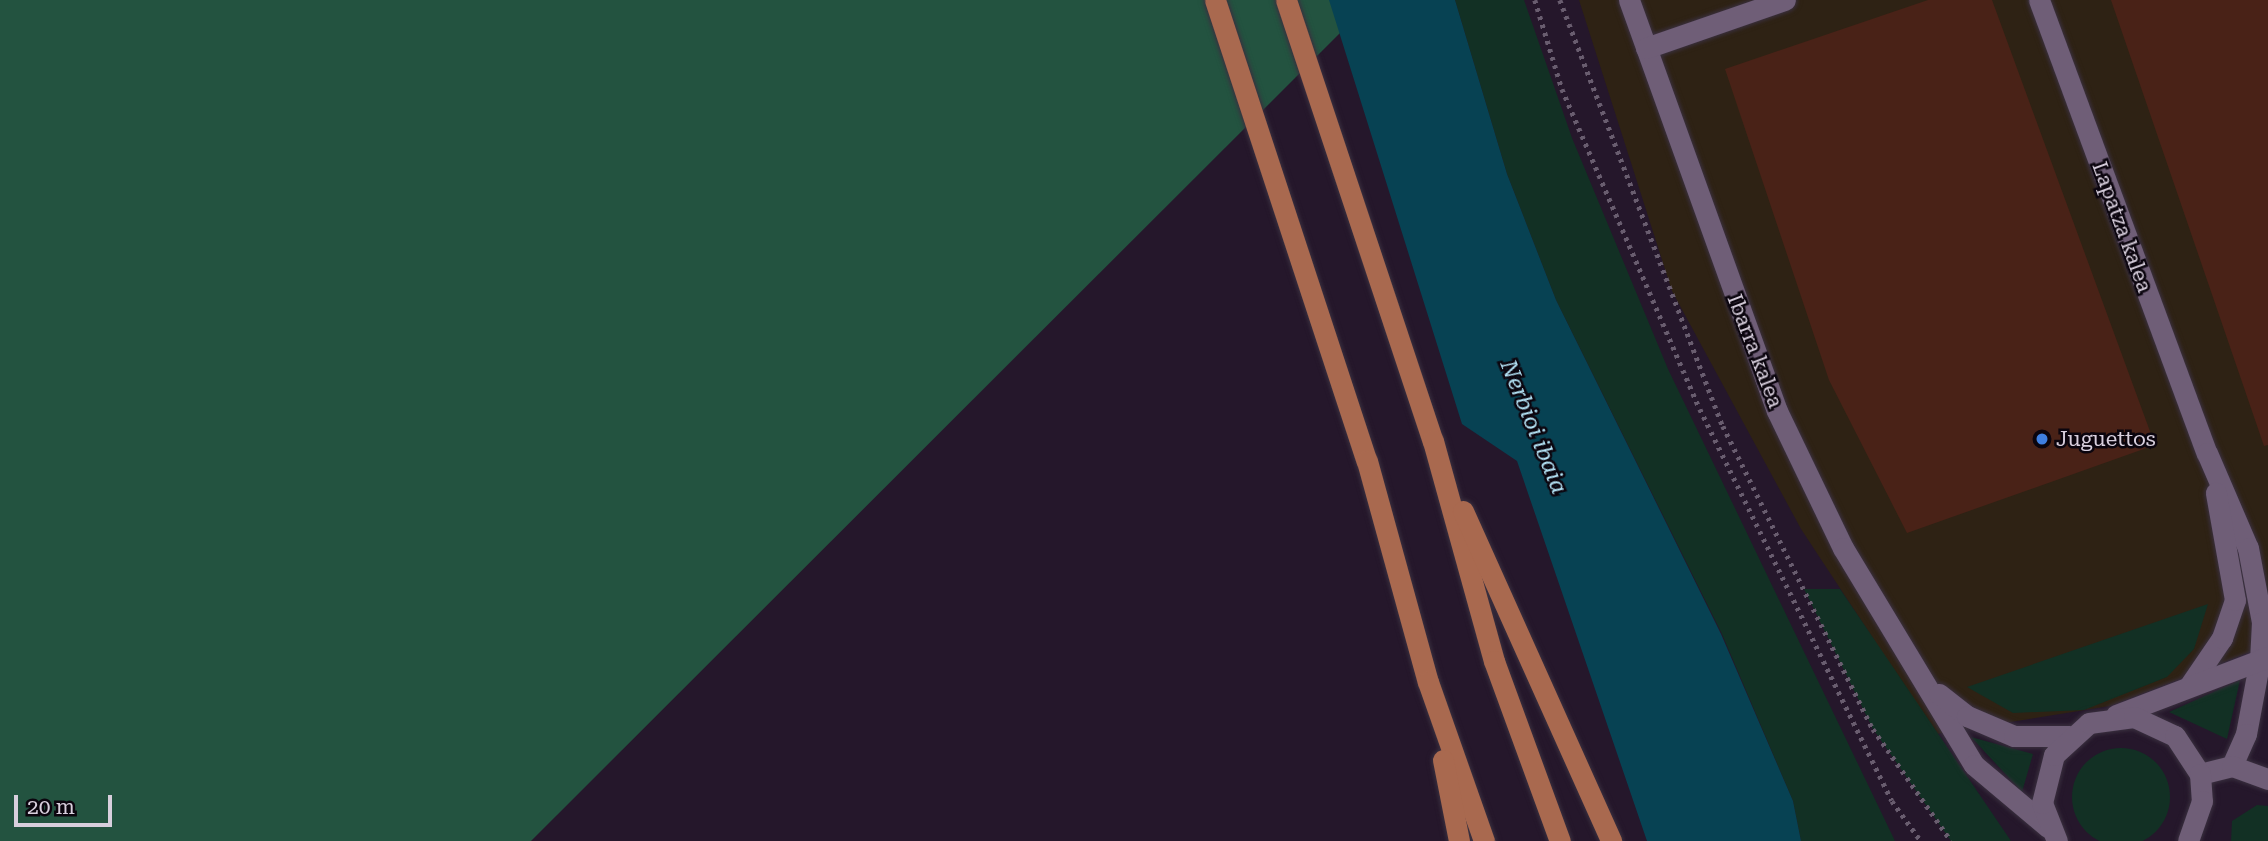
<!DOCTYPE html>
<html>
<head>
<meta charset="utf-8">
<style>
	body { margin:0 }
	#map { position:relative; width:2268px; height:841px; overflow:hidden; background:#25172b; font-family:"Roboto Serif",serif }
	div>[style] { position:absolute }
	.industrial>* { inset:0; background:#2e2214 }
	.green>* { inset:0; background:#123024 }
	.round { border-radius:50% }
	.forest>* { inset:0; background:#235340 }
	.water>* { inset:0; background:#074253 }
	.building>* { inset:0; background:#492217 }
	.path>* { height:4.5px; margin-top:-2.25px; transform-origin:0; background:repeating-linear-gradient(90deg,#695d6f 0 3.5px,transparent 0 8.5px) }
	.roads { filter:drop-shadow(0 0 2px #3a303f) drop-shadow(0 0 2px #3a303f) }
	.minor>* { height:21px; margin:-10.5px; padding:0 10.5px; transform-origin:10.5px; border-radius:10.5px; background:#6f5e77 }
	.primary>* { height:21px; margin:-10.5px; padding:0 10.5px; transform-origin:10.5px; border-radius:10.5px; background:#a9694f }
	.dots>* { width:19px; height:19px; translate:-50% -50%; box-sizing:border-box; border:4px solid #0b050e; border-radius:50% }
	span { translate:-50% -50%; white-space:nowrap; text-align:center; line-height:1.15; -webkit-text-stroke:5px #0b050e; paint-order:stroke }
	.street-label { font-size:21px; color:#d8cfdd }
	.poi-label { font-size:21px; color:#d8cfdd }
	.left { translate:0 -50%; text-align:left }
	.water-label { font-size:23px; color:#b4e4f7; font-style:italic }
	.scale { position:absolute; left:14px; top:795px; width:98px; height:32px; box-sizing:border-box; border:4px solid #d8cfdd; border-top:0; padding-left:9px; font-size:21px; line-height:24px; white-space:nowrap; color:#d8cfdd; -webkit-text-stroke:5px #0b050e; paint-order:stroke }
</style>
</head>
<body>
<div id="map">
	<div class="industrial">
		<i style="clip-path:polygon(1579px 0,2268px 0,2268px 645px,2110px 706px,1936px 734px,1801px 529px,1672px 291px)"></i>
	</div>
	<div class="green">
		<i style="clip-path:polygon(1455px 0,1524px 0,1572px 138px,1668px 369px,1895px 841px,1801px 841px,1793px 801px,1722px 634px,1556px 300px,1507px 174px)"></i>
		<i style="clip-path:polygon(1804px 589px,1840px 589px,2011px 841px,1951px 841px,1873px 729px)"></i>
		<i style="clip-path:polygon(2208px 604px,2194px 649px,2167px 677px,2084px 710px,2013px 713px,1967px 687px)"></i>
		<i style="clip-path:polygon(2240px 680px,2227px 739px,2169px 712px)"></i>
		<i style="clip-path:polygon(1971px 737px,2033px 754px,2022px 792px)"></i>
		<i class="round" style="left:2072px;top:748px;width:98px;height:98px"></i>
		<i style="clip-path:polygon(2257px 805px,2268px 806px,2268px 841px,2231px 841px,2232px 821px)"></i>
	</div>
	<div class="forest">
		<i style="clip-path:polygon(0 0,1373px 0,531px 841px,0 841px)"></i>
	</div>
	<div class="water">
		<i style="clip-path:polygon(1329px 0,1455px 0,1507px 174px,1556px 300px,1721px 634px,1793px 801px,1801px 841px,1647px 841px,1517px 461px,1462px 424px)"></i>
	</div>
	<div class="building">
		<i style="clip-path:polygon(1928px 0,1992px 0,2155px 445px,1907px 533px,1829px 380px,1725px 69px)"></i>
		<i style="clip-path:polygon(2111px 0,2268px 0,2268px 445px,2264px 446px)"></i>
	</div>
	<div class="path">
		<i style="left:1535px;top:0;width:93px;rotate:73.1deg"></i>
		<i style="left:1562px;top:89px;width:348px;rotate:66.7deg"></i>
		<i style="left:1700px;top:409px;width:436px;rotate:63.9deg"></i>
		<i style="left:1892px;top:801px;width:49px;rotate:54.1deg"></i>
		<i style="left:1560px;top:0;width:456px;rotate:69.1deg"></i>
		<i style="left:1723px;top:426px;width:338px;rotate:63.7deg"></i>
		<i style="left:1873px;top:729px;width:136px;rotate:55.1deg"></i>
	</div>
	<div class="roads">
		<div class="minor">
			<i style="left:1629px;top:0;width:437px;rotate:70.2deg"></i>
			<i style="left:1777px;top:411px;width:152px;rotate:64.3deg"></i>
			<i style="left:1843px;top:548px;width:253px;rotate:58.9deg"></i>
			<i style="left:1974px;top:765px;width:97px;rotate:40deg"></i>
			<i style="left:2039px;top:0;width:483px;rotate:69.7deg"></i>
			<i style="left:2207px;top:453px;width:103px;rotate:66.7deg"></i>
			<i style="left:2248px;top:548px;width:75px;rotate:79.3deg"></i>
			<i style="left:2262px;top:622px;width:37px;rotate:93deg"></i>
			<i style="left:2260px;top:659px;width:76px;rotate:100.6deg"></i>
			<i style="left:2246px;top:734px;width:35px;rotate:114deg"></i>
			<i style="left:1646px;top:48px;width:147px;rotate:-19.1deg"></i>
			<i style="left:2190px;top:685px;width:57px;rotate:-55.8deg"></i>
			<i style="left:2222px;top:638px;width:40px;rotate:-71.1deg"></i>
			<i style="left:2235px;top:600px;width:109px;rotate:-100.1deg"></i>
			<i style="left:1939px;top:694px;width:36px;rotate:38deg"></i>
			<i style="left:1967px;top:716px;width:51px;rotate:23.1deg"></i>
			<i style="left:2014px;top:736px;width:55px"></i>
			<i style="left:2116px;top:715px;width:163px;rotate:-20.9deg"></i>
			<i style="left:2200px;top:774px;width:33px;rotate:-14deg"></i>
			<i style="left:2232px;top:766px;width:38px;rotate:20deg"></i>
			<i style="left:2057px;top:841px;width:41px;rotate:-111.5deg"></i>
			<i style="left:2042px;top:803px;width:49px;rotate:-76deg"></i>
			<i style="left:2054px;top:755px;width:47px;rotate:-42.4deg"></i>
			<i style="left:2089px;top:723px;width:45px;rotate:-7.6deg"></i>
			<i style="left:2134px;top:717px;width:45px;rotate:24.9deg"></i>
			<i style="left:2175px;top:736px;width:45px;rotate:56.7deg"></i>
			<i style="left:2200px;top:774px;width:27px;rotate:86deg"></i>
			<i style="left:2202px;top:801px;width:42px;rotate:109.3deg"></i>
		</div>
		<div class="primary">
			<i style="left:1215px;top:0;width:485px;rotate:71.8deg"></i>
			<i style="left:1367px;top:461px;width:229px;rotate:74.6deg"></i>
			<i style="left:1428px;top:682px;width:169px;rotate:70.6deg"></i>
			<i style="left:1286px;top:0;width:465px;rotate:71.6deg"></i>
			<i style="left:1433px;top:441px;width:228px;rotate:74.5deg"></i>
			<i style="left:1494px;top:661px;width:192px;rotate:69.9deg"></i>
			<i style="left:1463px;top:511px;width:362px;rotate:65.8deg"></i>
			<i style="left:1443px;top:760px;width:83px;rotate:78.8deg"></i>
		</div>
	</div>
	<div class="dots">
		<i style="left:2042px;top:439px;background:#3f7fe0"></i>
	</div>
	<div class="street-label">
		<span style="left:2122px;top:227px;rotate:70deg">Lapatza kalea</span>
		<span style="left:1755px;top:351px;rotate:69deg">Ibarra kalea</span>
	</div>
	<div class="poi-label">
		<span class="left" style="left:2056px;top:439px">Juguettos</span>
	</div>
	<div class="water-label">
		<span style="left:1533px;top:427px;rotate:68deg">Nerbioi ibaia</span>
	</div>
	<div class="scale">20 m</div>
</div>
</body>
</html>
